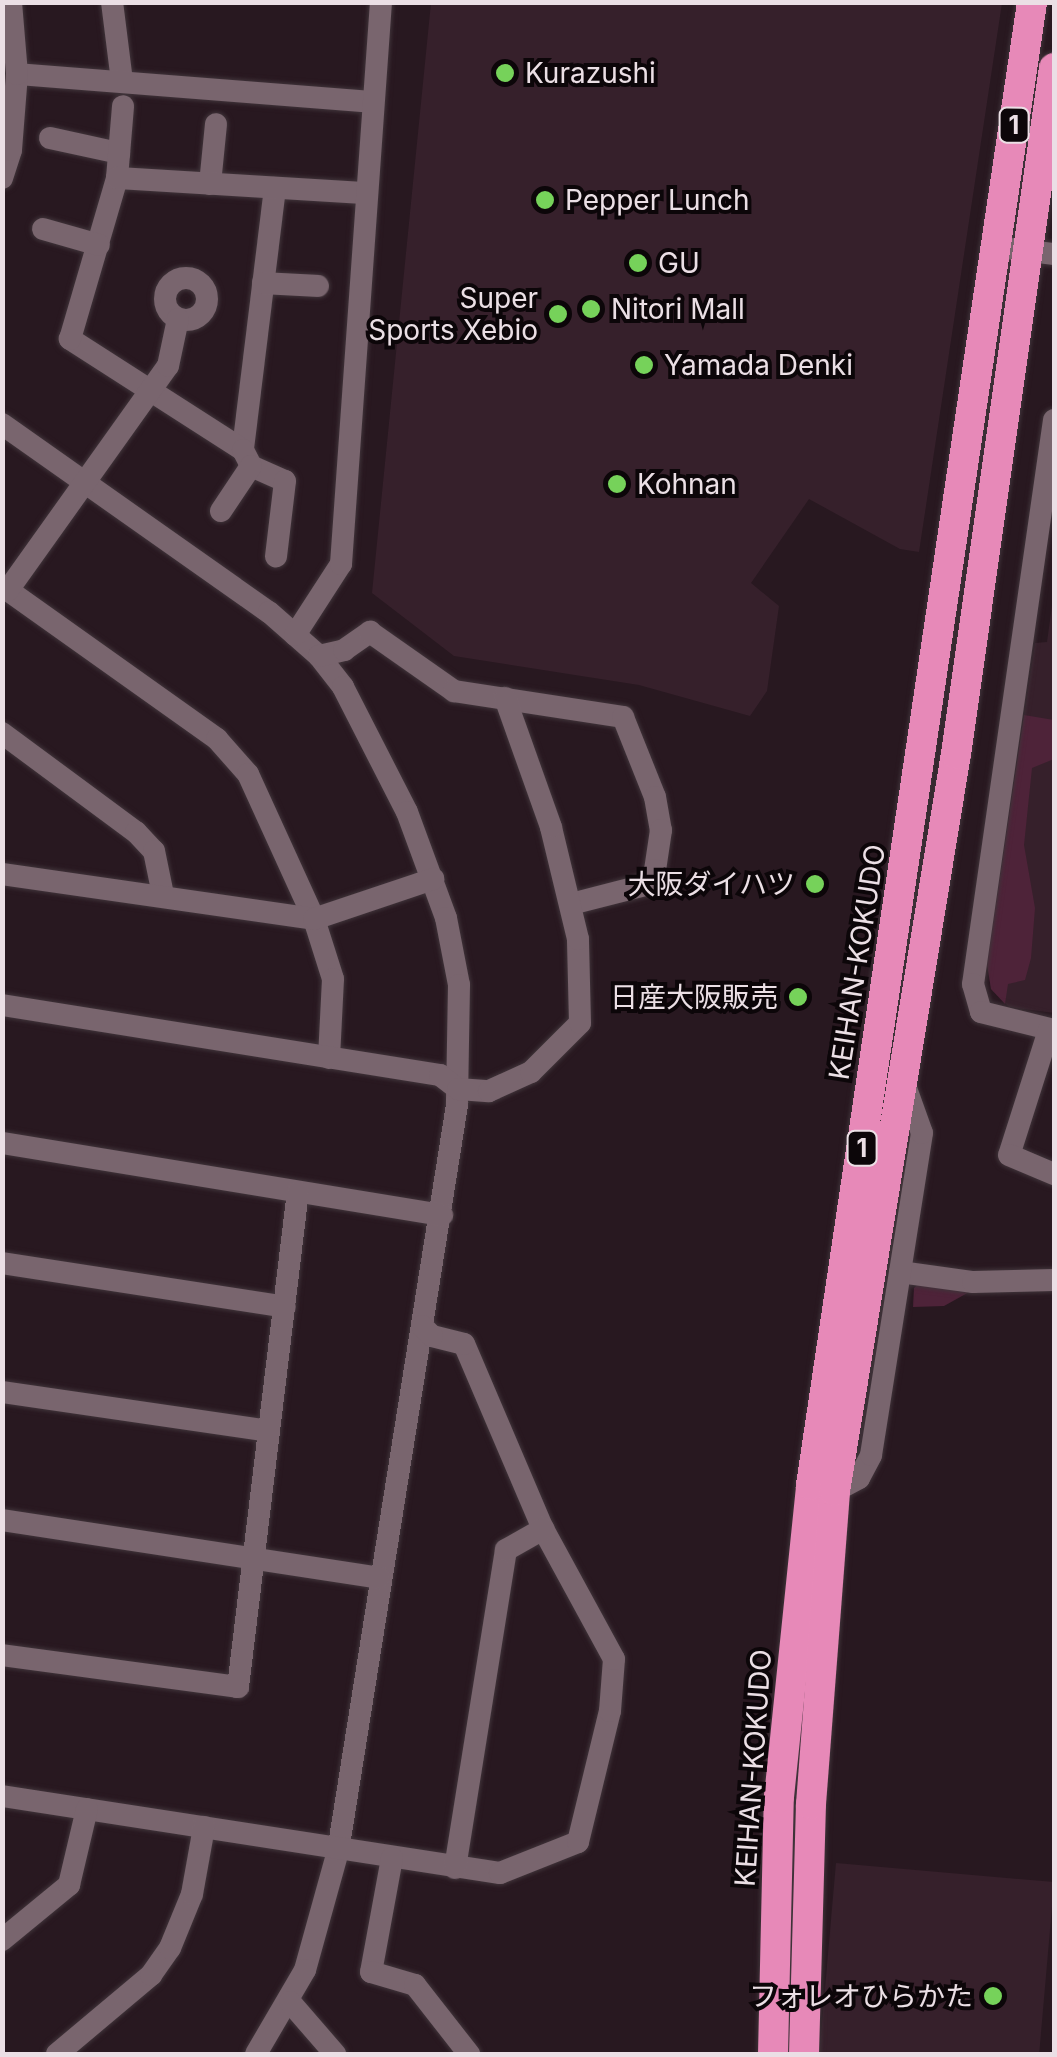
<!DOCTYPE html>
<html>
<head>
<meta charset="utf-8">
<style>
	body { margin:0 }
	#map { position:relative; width:1057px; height:2057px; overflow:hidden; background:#281820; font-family:Inter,"Noto Sans JP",sans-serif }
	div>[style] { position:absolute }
	.built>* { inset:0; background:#36202b; transform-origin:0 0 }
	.green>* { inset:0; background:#4e2339 }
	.roads { filter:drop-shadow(0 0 2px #40343a) drop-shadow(0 0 2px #40343a) }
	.minor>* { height:22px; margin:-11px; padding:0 11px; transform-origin:11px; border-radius:11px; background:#79656e }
	.minor>.ring { margin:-11px; padding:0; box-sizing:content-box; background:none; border:22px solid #79656e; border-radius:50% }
	.highway>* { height:30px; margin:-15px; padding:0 15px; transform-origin:15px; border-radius:15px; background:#e789b8 }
	.dots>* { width:28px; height:28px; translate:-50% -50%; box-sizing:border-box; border:5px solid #0c0609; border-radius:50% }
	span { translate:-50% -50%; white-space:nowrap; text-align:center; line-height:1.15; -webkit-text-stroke:8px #0c0609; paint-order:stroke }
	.shield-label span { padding:2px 8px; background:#0c0609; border:2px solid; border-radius:8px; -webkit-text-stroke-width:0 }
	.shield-label { font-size:25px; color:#ebdfe5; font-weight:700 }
	.poi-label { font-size:28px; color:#ebdfe5 }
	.left { translate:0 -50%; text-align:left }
	.right { translate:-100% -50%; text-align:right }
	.street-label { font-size:28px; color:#ebdfe5 }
	.frame { position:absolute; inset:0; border:5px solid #ebdfe5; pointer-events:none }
</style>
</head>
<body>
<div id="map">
	<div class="built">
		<i style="clip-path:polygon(431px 3px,1002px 3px,919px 552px,900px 549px,809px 499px,751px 583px,779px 606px,767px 691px,750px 716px,639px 685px,454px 656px,372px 593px)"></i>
		<i style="clip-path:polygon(1054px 591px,1054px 1013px,1009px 1007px,991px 989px,987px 964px,1035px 643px,1047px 642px)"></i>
		<i style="left:836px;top:1863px;width:219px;height:191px;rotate:5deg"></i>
	</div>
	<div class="green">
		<i style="clip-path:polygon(1024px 715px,1054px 720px,1054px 759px,1032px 768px,1024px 845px,1035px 908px,1031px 958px,1025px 980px,1008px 984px,1005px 1004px,991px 989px,987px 964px)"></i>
		<i style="clip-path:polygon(923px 1280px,971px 1291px,944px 1306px,913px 1307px,914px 1288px)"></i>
	</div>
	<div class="roads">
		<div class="minor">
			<i style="left:112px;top:2px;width:80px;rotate:82.8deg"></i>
			<i style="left:17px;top:74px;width:354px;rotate:4.5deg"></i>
			<i style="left:50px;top:138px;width:71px;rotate:12.3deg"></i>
			<i style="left:2px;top:178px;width:29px;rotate:-72deg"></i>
			<i style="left:11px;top:150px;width:76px;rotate:-85.5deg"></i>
			<i style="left:17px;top:74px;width:72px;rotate:-94.8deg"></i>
			<i style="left:117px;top:178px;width:72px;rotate:-85.2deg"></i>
			<i style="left:210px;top:184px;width:60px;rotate:-84.3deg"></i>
			<i style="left:275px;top:188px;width:264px;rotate:97deg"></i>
			<i style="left:243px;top:450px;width:206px;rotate:-147.3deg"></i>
			<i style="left:70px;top:339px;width:168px;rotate:-73.7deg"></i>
			<i style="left:117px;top:178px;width:248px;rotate:3.5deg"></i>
			<i style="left:43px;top:229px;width:58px;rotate:15.9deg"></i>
			<i style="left:1013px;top:249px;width:41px;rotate:7deg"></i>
			<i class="ring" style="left:165px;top:278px;width:20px;height:20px"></i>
			<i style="left:263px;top:283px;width:55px;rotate:3.1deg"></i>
			<i style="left:1054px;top:420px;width:570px;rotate:98.17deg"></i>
			<i style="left:973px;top:984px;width:29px;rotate:74deg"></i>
			<i style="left:981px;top:1012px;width:75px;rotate:13.9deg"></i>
			<i style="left:2px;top:424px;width:327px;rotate:35.2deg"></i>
			<i style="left:269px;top:612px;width:67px;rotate:41.3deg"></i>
			<i style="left:319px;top:656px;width:39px;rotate:52deg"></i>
			<i style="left:343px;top:687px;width:140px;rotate:62.9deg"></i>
			<i style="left:407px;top:812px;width:113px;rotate:69.8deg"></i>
			<i style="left:446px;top:918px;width:68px;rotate:79deg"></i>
			<i style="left:459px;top:985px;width:120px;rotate:91deg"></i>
			<i style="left:457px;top:1105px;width:755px;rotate:99.06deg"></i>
			<i style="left:338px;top:1851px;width:123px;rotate:105.5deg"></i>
			<i style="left:305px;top:1970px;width:97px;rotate:120.3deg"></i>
			<i style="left:243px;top:450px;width:18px;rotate:63deg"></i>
			<i style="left:251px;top:466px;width:37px;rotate:24deg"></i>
			<i style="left:285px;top:481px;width:76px;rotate:96.8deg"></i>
			<i style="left:221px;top:511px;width:54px;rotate:-56.3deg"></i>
			<i style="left:2px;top:586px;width:264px;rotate:35.4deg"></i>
			<i style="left:217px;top:739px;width:47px;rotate:48.5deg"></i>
			<i style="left:248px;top:774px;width:159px;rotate:65.5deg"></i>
			<i style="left:314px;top:919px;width:63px;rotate:72.4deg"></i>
			<i style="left:333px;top:979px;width:79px;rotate:92.9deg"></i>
			<i style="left:8px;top:590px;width:275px;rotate:-54.5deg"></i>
			<i style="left:168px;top:366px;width:48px;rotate:-78deg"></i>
			<i style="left:295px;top:635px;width:85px;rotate:-57.1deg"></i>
			<i style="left:341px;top:564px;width:563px;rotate:-85.93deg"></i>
			<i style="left:319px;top:656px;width:26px;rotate:-13deg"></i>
			<i style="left:344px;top:650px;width:32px;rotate:-35deg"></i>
			<i style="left:370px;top:632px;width:103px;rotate:35.1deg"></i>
			<i style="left:454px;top:691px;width:171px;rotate:8.7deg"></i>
			<i style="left:623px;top:717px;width:86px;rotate:68.2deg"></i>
			<i style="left:655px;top:797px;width:34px;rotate:80deg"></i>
			<i style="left:661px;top:830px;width:40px;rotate:98.5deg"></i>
			<i style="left:655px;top:870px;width:15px;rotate:113deg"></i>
			<i style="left:649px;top:884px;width:81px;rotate:165.6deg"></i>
			<i style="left:2px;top:733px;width:167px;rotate:36.5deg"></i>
			<i style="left:136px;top:832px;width:26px;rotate:47deg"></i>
			<i style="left:154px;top:851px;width:45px;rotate:78.4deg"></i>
			<i style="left:2px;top:874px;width:315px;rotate:8.2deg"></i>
			<i style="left:314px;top:919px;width:126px;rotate:-18.6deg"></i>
			<i style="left:2px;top:1005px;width:444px;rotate:9.1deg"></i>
			<i style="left:440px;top:1075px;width:23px;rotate:38deg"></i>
			<i style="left:458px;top:1089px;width:31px;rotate:4deg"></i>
			<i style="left:489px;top:1091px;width:46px;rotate:-24.3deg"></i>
			<i style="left:531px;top:1072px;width:69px;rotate:-45deg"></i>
			<i style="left:580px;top:1023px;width:84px;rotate:-91.4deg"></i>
			<i style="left:578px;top:939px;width:115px;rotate:-103.6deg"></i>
			<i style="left:551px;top:827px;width:137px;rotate:-109.6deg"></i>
			<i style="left:1049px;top:1030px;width:131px;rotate:107.7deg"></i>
			<i style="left:1009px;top:1155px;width:49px;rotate:22.9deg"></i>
			<i style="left:2px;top:1143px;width:446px;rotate:9.3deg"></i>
			<i style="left:2px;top:1263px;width:286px;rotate:8.8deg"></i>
			<i style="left:900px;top:1272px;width:74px;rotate:7.8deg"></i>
			<i style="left:973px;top:1282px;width:81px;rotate:-1.4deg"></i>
			<i style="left:2px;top:1392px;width:269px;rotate:8.3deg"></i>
			<i style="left:835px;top:1491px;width:27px;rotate:-28deg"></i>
			<i style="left:859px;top:1478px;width:26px;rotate:-62deg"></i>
			<i style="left:871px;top:1455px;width:326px;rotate:-81deg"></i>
			<i style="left:922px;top:1133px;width:56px;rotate:-109.7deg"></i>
			<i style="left:2px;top:1520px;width:381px;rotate:8.7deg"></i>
			<i style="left:2px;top:1655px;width:238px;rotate:7.7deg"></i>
			<i style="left:238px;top:1687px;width:498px;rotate:-83.1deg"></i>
			<i style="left:2px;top:1796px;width:504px;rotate:8.79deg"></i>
			<i style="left:500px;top:1873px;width:84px;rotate:-21.7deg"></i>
			<i style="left:578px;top:1842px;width:135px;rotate:-76.3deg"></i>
			<i style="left:610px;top:1711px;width:52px;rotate:-85.6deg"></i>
			<i style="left:614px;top:1659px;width:148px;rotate:-118.6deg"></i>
			<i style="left:543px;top:1529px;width:201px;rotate:-113.1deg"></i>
			<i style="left:464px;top:1344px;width:33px;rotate:-166deg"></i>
			<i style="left:432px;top:1336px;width:14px;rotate:-135deg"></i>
			<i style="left:392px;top:1858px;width:116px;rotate:100.4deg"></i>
			<i style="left:371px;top:1972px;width:46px;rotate:16.5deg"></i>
			<i style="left:415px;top:1985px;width:88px;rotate:52deg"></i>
			<i style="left:455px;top:1868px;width:322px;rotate:-80.9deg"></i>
			<i style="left:506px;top:1550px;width:43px;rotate:-29.6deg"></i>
			<i style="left:2px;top:1940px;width:87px;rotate:-39.4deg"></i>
			<i style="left:69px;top:1885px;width:78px;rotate:-76.7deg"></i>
			<i style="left:290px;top:2002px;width:69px;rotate:49.1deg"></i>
			<i style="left:57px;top:2054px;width:123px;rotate:-40deg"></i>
			<i style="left:151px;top:1975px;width:33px;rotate:-55deg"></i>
			<i style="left:170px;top:1948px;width:58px;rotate:-67.8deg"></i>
			<i style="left:192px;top:1894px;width:68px;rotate:-79.8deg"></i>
		</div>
		<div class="highway">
			<i style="left:773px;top:2054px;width:257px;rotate:-88.7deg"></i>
			<i style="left:779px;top:1797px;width:314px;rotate:-84.1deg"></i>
			<i style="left:811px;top:1485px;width:1499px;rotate:-81.52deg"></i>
			<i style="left:804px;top:2054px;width:250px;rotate:-88.4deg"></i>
			<i style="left:811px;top:1804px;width:314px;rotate:-85.6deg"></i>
			<i style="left:835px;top:1491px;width:747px;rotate:-80.68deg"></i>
			<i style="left:956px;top:754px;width:693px;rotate:-81.87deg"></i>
		</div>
	</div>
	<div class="dots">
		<i style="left:505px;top:73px;background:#76d25a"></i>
		<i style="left:545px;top:200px;background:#76d25a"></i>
		<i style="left:638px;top:263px;background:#76d25a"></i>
		<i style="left:591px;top:309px;background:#76d25a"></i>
		<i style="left:558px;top:314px;background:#76d25a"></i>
		<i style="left:644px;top:365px;background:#76d25a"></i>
		<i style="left:617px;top:484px;background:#76d25a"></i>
		<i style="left:815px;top:884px;background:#76d25a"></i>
		<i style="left:798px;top:997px;background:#76d25a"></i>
		<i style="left:993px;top:1996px;background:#76d25a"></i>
	</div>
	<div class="shield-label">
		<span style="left:1014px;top:125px">1</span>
		<span style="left:862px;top:1148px">1</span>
	</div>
	<div class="poi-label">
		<span class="left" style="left:525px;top:73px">Kurazushi</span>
		<span class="left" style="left:565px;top:200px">Pepper Lunch</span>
		<span class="left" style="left:658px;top:263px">GU</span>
		<span class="right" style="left:538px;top:314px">Super<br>Sports Xebio</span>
		<span class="left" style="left:611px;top:309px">Nitori Mall</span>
		<span class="left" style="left:664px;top:365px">Yamada Denki</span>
		<span class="left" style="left:637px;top:484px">Kohnan</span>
		<span class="right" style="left:795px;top:884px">大阪ダイハツ</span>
		<span class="right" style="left:778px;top:997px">日産大阪販売</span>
		<span class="right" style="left:973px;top:1996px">フォレオひらかた</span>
	</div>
	<div class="street-label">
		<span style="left:857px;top:962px;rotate:-81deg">KEIHAN-KOKUDO</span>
		<span style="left:753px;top:1768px;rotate:-86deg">KEIHAN-KOKUDO</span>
	</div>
	<div class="frame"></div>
</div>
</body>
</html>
